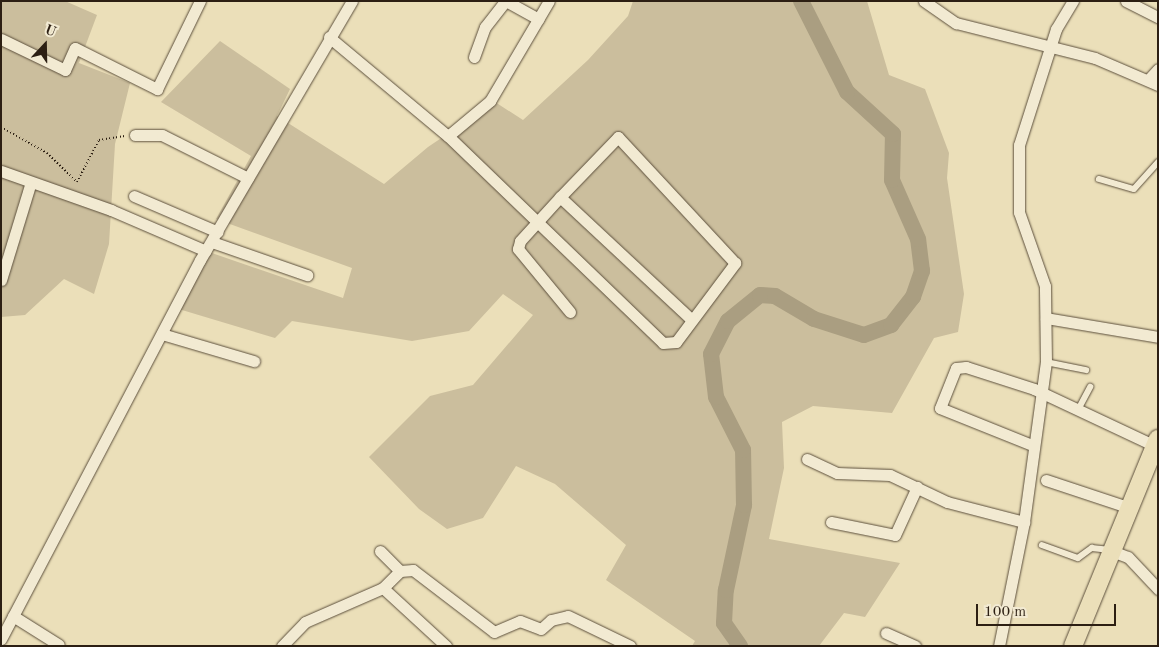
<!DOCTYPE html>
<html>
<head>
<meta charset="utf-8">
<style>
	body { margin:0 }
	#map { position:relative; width:1159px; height:647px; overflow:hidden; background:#ebdfb9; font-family:"Old Standard TT",serif }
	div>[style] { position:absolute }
	.green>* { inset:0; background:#cbbe9d }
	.river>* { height:16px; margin:-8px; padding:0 8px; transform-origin:8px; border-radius:8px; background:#aa9e81 }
	.path>* { height:2px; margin-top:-1px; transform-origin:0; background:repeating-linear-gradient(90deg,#2c1f13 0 1px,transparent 0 3.5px) }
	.roads { filter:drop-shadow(0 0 1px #5c4f3c) drop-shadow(0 0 1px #5c4f3c) }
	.lane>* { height:5.5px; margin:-2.75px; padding:0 2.75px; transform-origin:2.75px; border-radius:2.75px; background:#f2ead2 }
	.street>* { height:11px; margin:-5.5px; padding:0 5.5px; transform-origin:5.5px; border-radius:5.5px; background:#f2ead2 }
	.primary>* { height:18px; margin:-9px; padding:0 9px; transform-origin:9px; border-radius:9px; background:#ebdfb9 }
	span { translate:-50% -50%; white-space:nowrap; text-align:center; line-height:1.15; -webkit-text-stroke:5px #f2ead2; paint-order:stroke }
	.frame { position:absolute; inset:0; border:2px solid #2c1f13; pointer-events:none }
	.north { position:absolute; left:20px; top:20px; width:50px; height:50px; -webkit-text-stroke:4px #f2ead2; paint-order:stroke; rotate:21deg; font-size:14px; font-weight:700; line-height:20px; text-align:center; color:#2c1f13 }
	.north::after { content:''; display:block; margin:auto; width:18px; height:22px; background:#2c1f13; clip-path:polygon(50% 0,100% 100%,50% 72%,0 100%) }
	.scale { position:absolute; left:976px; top:604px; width:140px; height:22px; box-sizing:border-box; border:2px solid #2c1f13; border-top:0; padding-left:6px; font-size:15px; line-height:18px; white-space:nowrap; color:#2c1f13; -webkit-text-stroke:4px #f2ead2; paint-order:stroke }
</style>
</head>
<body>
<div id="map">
	<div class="green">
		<i style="clip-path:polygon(1px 1px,65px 1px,97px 15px,79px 63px,130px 83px,115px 144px,109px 244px,94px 294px,64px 279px,25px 315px,1px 317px)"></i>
		<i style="clip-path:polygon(633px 1px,867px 1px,889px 75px,925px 89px,949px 153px,947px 178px,964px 294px,958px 332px,934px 338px,892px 413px,813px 406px,782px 422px,784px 468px,769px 539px,900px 563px,865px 617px,844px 613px,819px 646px,692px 646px,695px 641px,606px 580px,626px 545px,555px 484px,516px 466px,483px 518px,447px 529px,419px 509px,369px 457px,430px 396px,473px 385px,533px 315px,503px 294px,469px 331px,412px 341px,292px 321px,275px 338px,172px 307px,206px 251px,343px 298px,352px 268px,216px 219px,251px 156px,161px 102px,220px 41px,290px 89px,277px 116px,384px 184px,428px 147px,495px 102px,523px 120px,588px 60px,628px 16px)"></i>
	</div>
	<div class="river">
		<i style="left:740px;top:646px;width:28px;rotate:-125deg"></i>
		<i style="left:724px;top:623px;width:33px;rotate:-87deg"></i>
		<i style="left:726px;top:590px;width:87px;rotate:-78deg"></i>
		<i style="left:744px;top:505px;width:55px;rotate:-91deg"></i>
		<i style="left:743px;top:450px;width:59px;rotate:-117deg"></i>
		<i style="left:716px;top:397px;width:43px;rotate:-96.6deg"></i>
		<i style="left:711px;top:354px;width:37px;rotate:-63deg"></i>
		<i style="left:728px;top:321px;width:41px;rotate:-39.1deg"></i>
		<i style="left:760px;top:295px;width:15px;rotate:4deg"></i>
		<i style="left:775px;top:296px;width:45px;rotate:30.5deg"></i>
		<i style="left:814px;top:319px;width:52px;rotate:17.7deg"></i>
		<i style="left:864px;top:335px;width:29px;rotate:-20deg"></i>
		<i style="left:891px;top:325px;width:36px;rotate:-52deg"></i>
		<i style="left:913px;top:297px;width:28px;rotate:-71deg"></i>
		<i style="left:922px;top:271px;width:32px;rotate:-97deg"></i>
		<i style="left:918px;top:239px;width:64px;rotate:-113.8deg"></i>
		<i style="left:892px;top:180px;width:46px;rotate:-88.8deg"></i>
		<i style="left:893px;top:134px;width:62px;rotate:-137.6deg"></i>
		<i style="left:847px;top:92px;width:102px;rotate:-116.8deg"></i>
	</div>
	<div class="path">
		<i style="left:1px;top:127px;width:53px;rotate:29.5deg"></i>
		<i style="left:47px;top:153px;width:42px;rotate:44deg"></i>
		<i style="left:77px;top:182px;width:47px;rotate:-62.4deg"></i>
		<i style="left:99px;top:140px;width:26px;rotate:-9deg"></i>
	</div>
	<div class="roads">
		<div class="lane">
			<i style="left:1099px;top:179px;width:36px;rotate:16deg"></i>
			<i style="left:1134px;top:189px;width:36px;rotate:-48deg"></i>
			<i style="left:1046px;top:362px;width:41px;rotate:11.3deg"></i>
			<i style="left:1078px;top:410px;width:26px;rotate:-62deg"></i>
			<i style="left:1042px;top:545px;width:38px;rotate:20deg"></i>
			<i style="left:1078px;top:558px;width:17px;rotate:-36deg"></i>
			<i style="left:1092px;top:548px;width:18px;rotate:6deg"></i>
		</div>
		<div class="street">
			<i style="left:506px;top:1px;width:37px;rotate:29deg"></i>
			<i style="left:924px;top:1px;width:39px;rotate:35deg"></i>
			<i style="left:956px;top:23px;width:143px;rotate:14.1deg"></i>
			<i style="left:1095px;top:58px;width:69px;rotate:23.2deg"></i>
			<i style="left:1126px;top:1px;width:36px;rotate:27deg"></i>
			<i style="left:329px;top:37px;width:155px;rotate:39.8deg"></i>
			<i style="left:448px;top:136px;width:298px;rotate:43.9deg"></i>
			<i style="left:663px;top:343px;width:13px;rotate:-4deg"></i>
			<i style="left:676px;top:342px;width:99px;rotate:-53.2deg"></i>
			<i style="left:735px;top:263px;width:172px;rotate:-132.9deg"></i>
			<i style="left:618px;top:137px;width:83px;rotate:134deg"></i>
			<i style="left:1px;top:39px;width:71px;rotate:25.8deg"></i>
			<i style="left:65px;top:70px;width:24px;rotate:-66deg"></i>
			<i style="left:75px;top:48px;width:92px;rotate:26.6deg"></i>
			<i style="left:157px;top:89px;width:98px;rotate:-64deg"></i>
			<i style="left:474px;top:57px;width:32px;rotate:-70deg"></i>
			<i style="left:485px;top:27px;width:33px;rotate:-52deg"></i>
			<i style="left:1149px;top:79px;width:13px;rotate:-48deg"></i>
			<i style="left:135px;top:135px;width:27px"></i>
			<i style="left:162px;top:135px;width:96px;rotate:26.6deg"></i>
			<i style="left:448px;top:136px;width:55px;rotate:-39.8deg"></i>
			<i style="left:490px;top:101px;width:116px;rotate:-59.5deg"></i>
			<i style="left:1px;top:171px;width:117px;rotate:19.5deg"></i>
			<i style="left:111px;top:210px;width:103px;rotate:23.3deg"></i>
			<i style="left:134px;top:196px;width:91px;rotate:23.2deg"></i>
			<i style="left:212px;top:242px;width:101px;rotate:19.2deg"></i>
			<i style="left:1px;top:280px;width:102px;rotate:-73deg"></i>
			<i style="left:570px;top:312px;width:82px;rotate:-129.5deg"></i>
			<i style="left:518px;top:249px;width:8px;rotate:-76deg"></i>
			<i style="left:520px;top:241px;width:59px;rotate:-47.7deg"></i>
			<i style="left:560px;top:197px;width:180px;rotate:43deg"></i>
			<i style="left:1046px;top:318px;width:114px;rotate:9.6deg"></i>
			<i style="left:162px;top:334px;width:96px;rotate:16.4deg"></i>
			<i style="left:1032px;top:445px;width:99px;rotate:-158.1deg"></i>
			<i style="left:940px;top:408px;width:43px;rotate:-68.2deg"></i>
			<i style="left:956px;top:368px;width:10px;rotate:-6deg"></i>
			<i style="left:966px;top:367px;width:71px;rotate:17.9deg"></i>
			<i style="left:1034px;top:389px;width:134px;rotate:25.2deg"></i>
			<i style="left:807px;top:459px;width:33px;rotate:25deg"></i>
			<i style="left:837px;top:473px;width:53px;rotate:2.2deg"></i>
			<i style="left:890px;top:475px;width:63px;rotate:25.3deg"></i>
			<i style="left:947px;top:502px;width:80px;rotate:14.6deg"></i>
			<i style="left:1046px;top:480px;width:89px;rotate:18.4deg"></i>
			<i style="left:831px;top:522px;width:65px;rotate:11.5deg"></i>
			<i style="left:895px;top:535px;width:53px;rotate:-65.4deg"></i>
			<i style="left:380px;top:551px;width:28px;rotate:45deg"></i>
			<i style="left:400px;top:571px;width:24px;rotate:135deg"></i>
			<i style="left:1112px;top:551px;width:17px;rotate:21deg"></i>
			<i style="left:1128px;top:557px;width:44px;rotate:46.8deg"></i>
			<i style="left:400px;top:571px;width:13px;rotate:-4deg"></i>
			<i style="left:413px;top:570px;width:102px;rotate:37.4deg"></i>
			<i style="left:494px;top:632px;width:28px;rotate:-23deg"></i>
			<i style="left:520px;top:621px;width:22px;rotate:21deg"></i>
			<i style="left:541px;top:629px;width:13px;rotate:-42deg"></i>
			<i style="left:551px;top:620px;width:17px;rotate:-13deg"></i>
			<i style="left:568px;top:616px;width:69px;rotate:25.8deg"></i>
			<i style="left:13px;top:616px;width:54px;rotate:32.2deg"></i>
			<i style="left:886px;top:633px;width:32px;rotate:24deg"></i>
			<i style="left:1px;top:639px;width:428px;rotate:-62.3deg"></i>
			<i style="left:200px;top:260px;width:300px;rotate:-59.6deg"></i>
			<i style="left:282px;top:646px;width:33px;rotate:-46deg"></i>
			<i style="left:305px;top:622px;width:85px;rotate:-23.6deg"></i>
			<i style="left:383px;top:588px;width:86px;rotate:42.6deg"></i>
			<i style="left:999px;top:646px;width:126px;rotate:-78.6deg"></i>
			<i style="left:1024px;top:522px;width:162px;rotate:-82.2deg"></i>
			<i style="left:1046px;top:362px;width:76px;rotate:-90.8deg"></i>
			<i style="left:1045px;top:286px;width:78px;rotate:-109.4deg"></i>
			<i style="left:1019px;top:212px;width:67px;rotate:-90deg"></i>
			<i style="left:1019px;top:145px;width:122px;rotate:-72.3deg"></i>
			<i style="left:1056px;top:29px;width:33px;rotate:-59deg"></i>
		</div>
		<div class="primary">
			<i style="left:1073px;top:646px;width:224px;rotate:-67.7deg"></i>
		</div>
	</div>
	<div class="frame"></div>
	<div class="north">U</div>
	<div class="scale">100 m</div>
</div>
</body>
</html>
